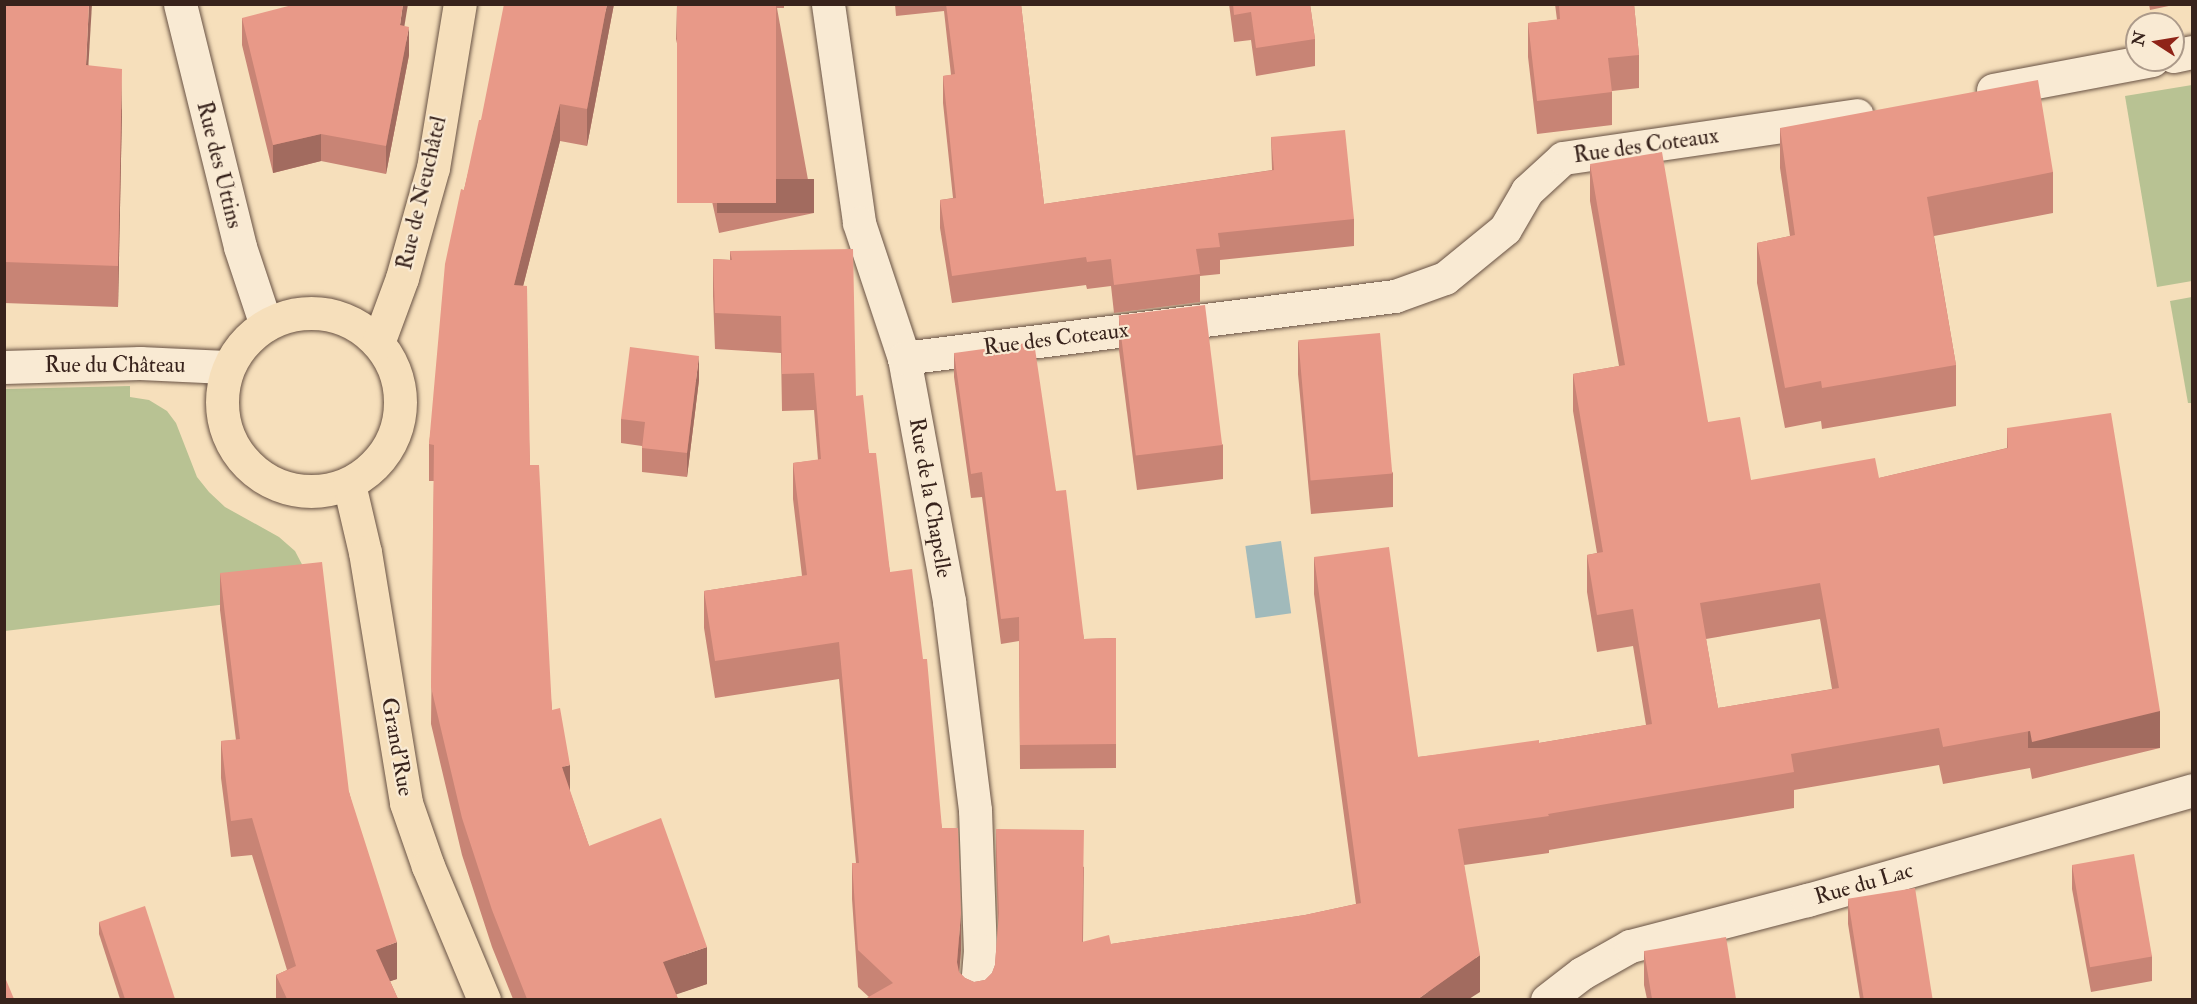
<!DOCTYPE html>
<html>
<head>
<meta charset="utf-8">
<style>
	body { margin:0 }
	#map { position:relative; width:2197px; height:1004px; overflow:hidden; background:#f6dfbb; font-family:"IM FELL Double Pica",serif }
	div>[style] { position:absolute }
	.green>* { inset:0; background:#b8c293 }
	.water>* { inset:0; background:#a1babb; transform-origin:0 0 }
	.roads { filter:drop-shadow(0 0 2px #685244) drop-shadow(0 0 2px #685244) }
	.minor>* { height:33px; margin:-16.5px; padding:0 16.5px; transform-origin:16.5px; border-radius:16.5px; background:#f9ead3 }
	.major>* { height:33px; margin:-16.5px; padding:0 16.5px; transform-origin:16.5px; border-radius:16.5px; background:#f6dfbb }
	.major>.ring { margin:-16.5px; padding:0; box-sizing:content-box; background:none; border:33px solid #f6dfbb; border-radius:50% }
	.wall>* { inset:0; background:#c88475 }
	.shaded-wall>* { inset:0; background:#a26b5f; transform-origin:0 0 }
	.building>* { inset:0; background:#e89988; transform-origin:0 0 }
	span { translate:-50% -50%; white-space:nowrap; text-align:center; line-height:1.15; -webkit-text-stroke:4.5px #f9ead3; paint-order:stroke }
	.street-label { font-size:22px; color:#38231c }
	.frame { position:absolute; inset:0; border:6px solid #38231c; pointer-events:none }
	.north { position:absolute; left:2125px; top:12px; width:60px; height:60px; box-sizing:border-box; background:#f9ead3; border:2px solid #ac9a8a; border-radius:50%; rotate:282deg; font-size:16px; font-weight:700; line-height:24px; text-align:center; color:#38231c }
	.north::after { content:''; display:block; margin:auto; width:21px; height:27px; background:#8f2418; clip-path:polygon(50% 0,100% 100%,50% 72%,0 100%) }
</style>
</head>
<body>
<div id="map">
	<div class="green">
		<i style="clip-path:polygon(2192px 85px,2192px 281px,2157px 287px,2125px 96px)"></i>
		<i style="clip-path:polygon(2192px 297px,2192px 403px,2188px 403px,2170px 301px)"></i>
		<i style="clip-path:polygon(130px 386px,130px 397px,149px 400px,167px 411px,176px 423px,197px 477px,209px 492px,225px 507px,279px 537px,295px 551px,317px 593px,5px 631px,4px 389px)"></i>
	</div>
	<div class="water">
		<i style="left:1281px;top:541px;width:73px;height:36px;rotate:82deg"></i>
	</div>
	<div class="roads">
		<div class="minor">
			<i style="left:180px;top:4px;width:250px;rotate:76.1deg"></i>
			<i style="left:240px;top:247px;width:82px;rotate:71.6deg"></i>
			<i style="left:828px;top:4px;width:221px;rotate:81.9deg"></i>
			<i style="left:859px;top:223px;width:142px;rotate:71.6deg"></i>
			<i style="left:904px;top:358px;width:247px;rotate:79.5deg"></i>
			<i style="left:949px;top:601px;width:211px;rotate:82.9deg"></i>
			<i style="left:975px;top:810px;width:140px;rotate:88deg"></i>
			<i style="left:980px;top:950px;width:50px;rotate:94.6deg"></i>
			<i style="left:2173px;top:56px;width:19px;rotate:-12deg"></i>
			<i style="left:1993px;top:90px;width:162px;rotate:-10.7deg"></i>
			<i style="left:904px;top:358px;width:495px;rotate:-7.2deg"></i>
			<i style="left:1395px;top:296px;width:53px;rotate:-19.8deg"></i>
			<i style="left:1445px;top:278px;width:77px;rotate:-39.2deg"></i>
			<i style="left:1505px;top:229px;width:44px;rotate:-59.9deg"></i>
			<i style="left:1527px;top:191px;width:49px;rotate:-42.5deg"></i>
			<i style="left:1563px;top:158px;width:297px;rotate:-8.3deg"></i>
			<i style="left:4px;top:367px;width:136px;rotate:-1.7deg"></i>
			<i style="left:140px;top:363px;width:86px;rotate:2.7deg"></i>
			<i style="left:1547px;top:1000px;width:44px;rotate:-37.6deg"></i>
			<i style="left:1582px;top:973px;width:55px;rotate:-29.4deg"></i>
			<i style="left:1630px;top:946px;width:183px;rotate:-14.6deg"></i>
			<i style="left:1807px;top:900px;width:400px;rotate:-15.9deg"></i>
		</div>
		<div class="major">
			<i class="ring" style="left:222px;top:313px;width:145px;height:145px"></i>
			<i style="left:378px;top:343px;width:69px;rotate:-69.7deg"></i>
			<i style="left:402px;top:278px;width:114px;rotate:-74.3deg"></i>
			<i style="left:433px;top:168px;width:166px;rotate:-80.7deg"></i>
			<i style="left:349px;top:484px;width:70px;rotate:76.8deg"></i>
			<i style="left:365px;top:552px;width:254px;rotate:80.7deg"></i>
			<i style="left:406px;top:803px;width:67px;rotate:70.8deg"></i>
			<i style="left:428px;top:866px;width:145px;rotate:67.3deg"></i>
		</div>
	</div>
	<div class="wall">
		<i style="clip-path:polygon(4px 4px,88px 65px,122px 110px,118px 307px,4px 303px)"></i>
		<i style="clip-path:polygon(614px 4px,587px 146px,560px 141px,523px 286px,530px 465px,552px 710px,570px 792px,589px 846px,707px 984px,676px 994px,678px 999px,513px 999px,492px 947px,462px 855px,431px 724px,434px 481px,429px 481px,429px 444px,464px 190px,481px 120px)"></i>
		<i style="clip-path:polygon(677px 4px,784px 4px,784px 8px,777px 8px,814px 213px,719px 233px,676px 39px)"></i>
		<i style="clip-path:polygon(895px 4px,1021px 4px,1044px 204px,1272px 170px,1271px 137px,1354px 219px,1354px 246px,1220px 260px,1220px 274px,1200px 276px,1200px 302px,1114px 313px,1111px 286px,1087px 289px,1086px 285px,952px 303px,940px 228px,940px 200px,953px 198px,943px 103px,943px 76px,951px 75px,944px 11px,896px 16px)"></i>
		<i style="clip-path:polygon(1229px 4px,1310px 4px,1315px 39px,1315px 66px,1256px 76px,1251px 40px,1234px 42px)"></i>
		<i style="clip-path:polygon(1555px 4px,1634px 4px,1639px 55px,1639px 88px,1612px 91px,1612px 125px,1537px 134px,1528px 57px,1528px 23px,1557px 20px)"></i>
		<i style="clip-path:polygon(2149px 4px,2178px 4px,2150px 10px)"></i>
		<i style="clip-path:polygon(242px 18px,404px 26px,409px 55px,386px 174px,321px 161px,273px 173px,242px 45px)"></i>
		<i style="clip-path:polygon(1780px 128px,2053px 172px,2053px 213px,1934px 236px,1956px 365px,1956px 406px,1822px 429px,1821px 421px,1785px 428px,1757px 283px,1757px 243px,1790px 236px,1780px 168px)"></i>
		<i style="clip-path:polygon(evenodd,1590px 164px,1708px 422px,1751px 480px,1879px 478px,2007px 448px,2007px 428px,2160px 748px,2032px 779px,2030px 768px,1943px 784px,1939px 765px,1794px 790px,1794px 808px,1549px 850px,1549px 853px,1464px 865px,1480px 992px,869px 997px,858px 987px,852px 899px,852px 863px,856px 863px,839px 679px,715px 698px,704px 628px,704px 591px,802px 576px,793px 499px,793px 463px,818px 460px,814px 410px,782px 411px,781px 353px,715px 349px,713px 296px,713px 259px,730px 260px,730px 251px,856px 396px,869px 453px,890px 572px,942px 828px,961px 950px,959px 972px,965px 978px,974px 982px,985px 980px,992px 973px,995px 965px,998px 924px,996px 866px,996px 829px,1084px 867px,1083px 942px,1111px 944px,1305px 915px,1356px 904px,1314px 594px,1314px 557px,1418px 757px,1539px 743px,1646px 725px,1633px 646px,1597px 652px,1587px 592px,1587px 555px,1597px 553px,1573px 411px,1573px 374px,1619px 366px,1590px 201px,1590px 164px,1820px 619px,1832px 689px,1718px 708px,1706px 639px,1820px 619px)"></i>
		<i style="clip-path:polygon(1119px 316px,1223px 445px,1223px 479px,1137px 490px,1119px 350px)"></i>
		<i style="clip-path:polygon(1298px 341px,1393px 473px,1393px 507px,1311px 514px,1298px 374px)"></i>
		<i style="clip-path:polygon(954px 353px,1056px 491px,1084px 639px,1116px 638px,1116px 768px,1020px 769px,1019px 641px,1001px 644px,982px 497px,971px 498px,954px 377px)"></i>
		<i style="clip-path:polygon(699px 380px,687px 477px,642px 472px,642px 446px,621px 443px,621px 419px)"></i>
		<i style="clip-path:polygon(220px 573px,349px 792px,397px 979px,390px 981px,398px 999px,276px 999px,276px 975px,287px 970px,252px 855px,231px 857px,221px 778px,221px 741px,236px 740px,220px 610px)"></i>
		<i style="clip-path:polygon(2072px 865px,2152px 956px,2152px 981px,2091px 992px,2072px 889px)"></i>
		<i style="clip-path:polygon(1848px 900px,1933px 999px,1860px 999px,1848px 924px)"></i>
		<i style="clip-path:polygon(99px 922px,175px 999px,120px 999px,99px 934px)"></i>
		<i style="clip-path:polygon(1644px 951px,1736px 999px,1647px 999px,1644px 985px)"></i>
	</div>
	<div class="shaded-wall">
		<i style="clip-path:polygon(89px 4px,92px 4px,86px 106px,86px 65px)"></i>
		<i style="clip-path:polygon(403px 4px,408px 4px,400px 53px,400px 25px)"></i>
		<i style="clip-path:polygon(607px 4px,614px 4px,587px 146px,587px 109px)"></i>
		<i style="clip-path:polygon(409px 27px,409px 55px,386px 174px,386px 146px)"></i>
		<i style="clip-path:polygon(122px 69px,122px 110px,118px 307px,118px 266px)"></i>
		<i style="clip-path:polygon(560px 104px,560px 141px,514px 322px,514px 285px)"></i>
		<i style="clip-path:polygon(321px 134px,321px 161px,273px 173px,273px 145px)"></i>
		<i style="left:814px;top:179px;width:34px;height:97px;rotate:90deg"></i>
		<i style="clip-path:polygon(699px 356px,699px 380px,687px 477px,687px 453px)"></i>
		<i style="left:2160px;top:711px;width:37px;height:132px;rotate:90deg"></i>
		<i style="clip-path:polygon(570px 765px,570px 802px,562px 767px)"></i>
		<i style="clip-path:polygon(961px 913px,961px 950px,957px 999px,957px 962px)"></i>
		<i style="clip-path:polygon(397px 942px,397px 979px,376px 986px,376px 950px)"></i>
		<i style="clip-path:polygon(707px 947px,707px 984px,663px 999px,663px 962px)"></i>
		<i style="clip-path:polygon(1480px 955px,1480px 992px,1469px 999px,1418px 999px)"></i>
	</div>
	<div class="building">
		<i style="clip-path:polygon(4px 4px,89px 4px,86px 65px,122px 69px,118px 266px,4px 262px)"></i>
		<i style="clip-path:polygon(296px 4px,403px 4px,400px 25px,409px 27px,386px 146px,321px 134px,273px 145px,242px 18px)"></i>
		<i style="clip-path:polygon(504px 4px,607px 4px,587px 109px,560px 104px,514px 285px,527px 286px,530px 465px,539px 465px,552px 710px,560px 708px,570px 765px,562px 767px,589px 846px,661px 818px,707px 947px,663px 962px,678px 999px,527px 999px,492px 910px,462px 818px,431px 687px,434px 445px,429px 444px,445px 264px,461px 189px,464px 190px,479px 120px,481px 120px)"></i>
		<i style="left:677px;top:4px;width:99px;height:199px"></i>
		<i style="clip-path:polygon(946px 4px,1021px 4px,1044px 204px,1274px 170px,1271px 137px,1345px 130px,1354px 219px,1218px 233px,1220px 247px,1196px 249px,1200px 274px,1114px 285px,1111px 259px,1087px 262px,1086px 257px,952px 276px,940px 200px,956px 198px,943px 76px,955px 74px)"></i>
		<i style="clip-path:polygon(1233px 4px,1310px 4px,1315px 39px,1256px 48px,1251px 12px,1234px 15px)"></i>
		<i style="clip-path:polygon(1559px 4px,1634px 4px,1639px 55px,1608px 58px,1612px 92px,1537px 101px,1528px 23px,1560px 19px)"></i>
		<i style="clip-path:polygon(2038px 80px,2053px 172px,1927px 197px,1956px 365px,1822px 388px,1821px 381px,1785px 388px,1757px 243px,1795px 235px,1780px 128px)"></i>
		<i style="clip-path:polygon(evenodd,1662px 152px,1708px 422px,1740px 417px,1751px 480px,1875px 458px,1879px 478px,2008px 448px,2007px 428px,2111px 413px,2160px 711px,2032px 742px,2030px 731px,1943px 747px,1939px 728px,1791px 754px,1794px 772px,1548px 814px,1549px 816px,1458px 829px,1480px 955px,1418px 999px,865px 999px,893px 983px,858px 950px,852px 863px,859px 863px,839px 642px,715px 661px,704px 591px,807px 575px,793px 463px,821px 459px,814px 373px,782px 374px,781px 316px,715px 313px,713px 259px,732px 260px,730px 251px,853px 249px,856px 396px,863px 395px,869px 453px,876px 453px,890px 572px,912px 569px,923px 659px,927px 659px,942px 828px,958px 828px,961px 913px,957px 962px,959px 972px,965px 978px,974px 982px,985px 980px,992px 973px,995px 965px,999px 913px,996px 829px,1084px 830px,1082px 942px,1109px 935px,1111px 944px,1305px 915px,1361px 903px,1314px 557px,1389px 547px,1418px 757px,1539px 740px,1539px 743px,1652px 724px,1633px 609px,1597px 615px,1587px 555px,1603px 552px,1573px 374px,1625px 365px,1590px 164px,1662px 152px,1820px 583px,1839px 688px,1718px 708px,1700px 603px,1820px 583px)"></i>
		<i style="left:1205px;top:305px;width:141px;height:87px;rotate:83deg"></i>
		<i style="left:1380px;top:333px;width:141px;height:82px;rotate:85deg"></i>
		<i style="clip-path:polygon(1034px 342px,1056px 491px,1066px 490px,1084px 639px,1116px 638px,1116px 744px,1020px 745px,1019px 617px,1001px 619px,982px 472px,971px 474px,954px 353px)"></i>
		<i style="clip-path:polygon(630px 347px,699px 356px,687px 453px,642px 448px,645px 422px,621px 419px)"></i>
		<i style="clip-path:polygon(322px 562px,349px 792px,397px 942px,376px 950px,398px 999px,287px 999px,276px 975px,296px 966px,252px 818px,231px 821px,221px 741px,240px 739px,220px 573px)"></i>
		<i style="left:2134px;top:854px;width:104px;height:63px;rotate:80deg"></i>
		<i style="left:1915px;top:888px;width:112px;height:68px;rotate:81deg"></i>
		<i style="clip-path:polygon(145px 906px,175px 999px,125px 999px,99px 922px)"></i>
		<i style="clip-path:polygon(1726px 937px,1736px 999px,1652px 999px,1644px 951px)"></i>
		<i style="clip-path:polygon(4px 975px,14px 999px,4px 999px)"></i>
	</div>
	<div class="street-label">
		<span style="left:1646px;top:146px;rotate:-8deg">Rue des Coteaux</span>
		<span style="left:219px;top:165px;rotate:76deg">Rue des Uttins</span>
		<span style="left:422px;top:193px;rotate:-77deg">Rue de Neuchâtel</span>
		<span style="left:1056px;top:339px;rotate:-7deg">Rue des Coteaux</span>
		<span style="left:115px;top:366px">Rue du Château</span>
		<span style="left:930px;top:498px;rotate:80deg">Rue de la Chapelle</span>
		<span style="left:397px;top:747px;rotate:80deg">Grand'Rue</span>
		<span style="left:1864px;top:884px;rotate:-16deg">Rue du Lac</span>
	</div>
	<div class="frame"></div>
	<div class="north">N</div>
</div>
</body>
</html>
